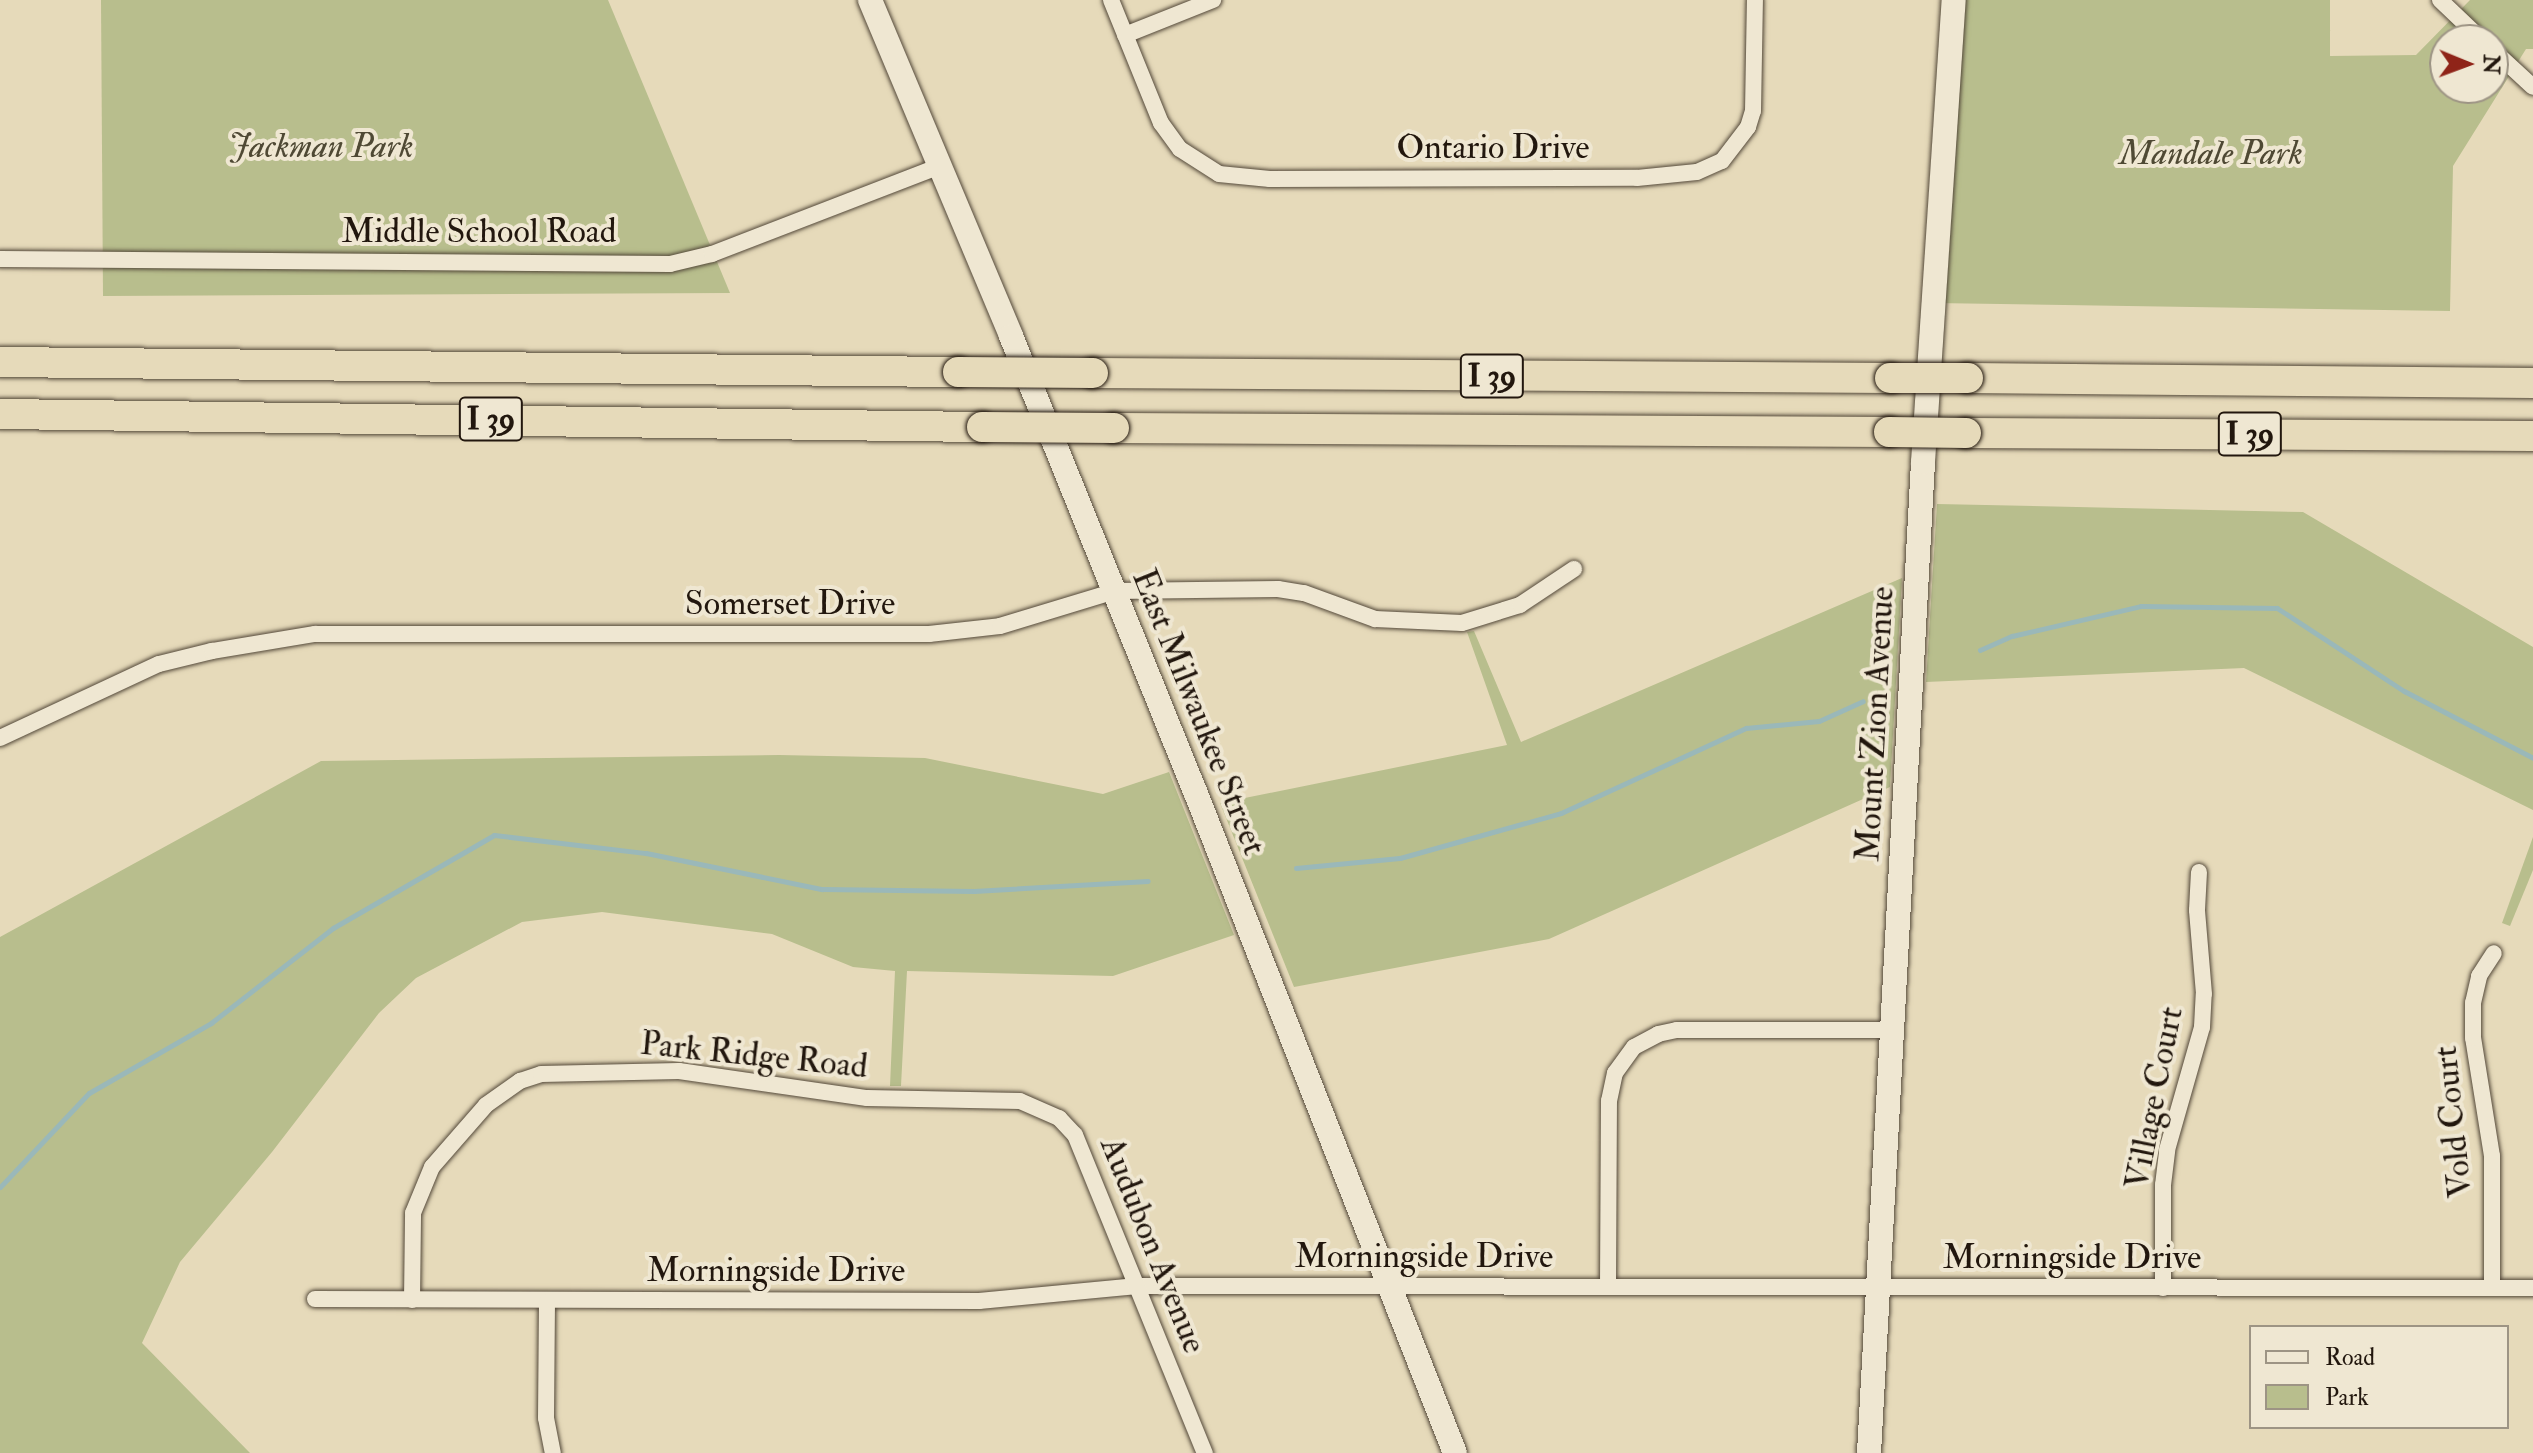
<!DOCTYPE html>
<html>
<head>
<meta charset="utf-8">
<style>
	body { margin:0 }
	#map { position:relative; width:2533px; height:1453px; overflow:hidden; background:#e6daba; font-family:"IM FELL Double Pica",serif }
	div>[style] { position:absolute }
	.green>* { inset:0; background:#b8be8d }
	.stream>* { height:5px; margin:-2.5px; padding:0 2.5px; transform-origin:2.5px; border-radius:2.5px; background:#9ab8b9 }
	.roads { filter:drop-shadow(0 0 2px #534839) drop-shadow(0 0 2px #534839) }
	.minor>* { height:16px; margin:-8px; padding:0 8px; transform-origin:8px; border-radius:8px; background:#efe7d2 }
	.secondary>* { height:24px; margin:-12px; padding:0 12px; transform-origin:12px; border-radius:12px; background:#efe7d2 }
	.motorway>* { height:30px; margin:-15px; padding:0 15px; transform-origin:15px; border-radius:15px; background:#e6daba }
	.bridges { filter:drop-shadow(0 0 2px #22170e) drop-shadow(0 0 2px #22170e) }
	.motorway-bridge>* { height:30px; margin:-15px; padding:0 15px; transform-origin:15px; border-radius:15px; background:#e6daba }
	span { translate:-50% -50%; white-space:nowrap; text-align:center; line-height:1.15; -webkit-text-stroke:8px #efe7d2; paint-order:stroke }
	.shield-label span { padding:2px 6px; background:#efe7d2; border:2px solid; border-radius:6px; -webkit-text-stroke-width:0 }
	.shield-label { font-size:32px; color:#22170e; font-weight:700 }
	.park-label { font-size:34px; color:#4f4934; font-style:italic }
	.street-label { font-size:34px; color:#22170e }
	.legend { position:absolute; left:2249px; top:1325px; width:260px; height:104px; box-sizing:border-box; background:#efe7d2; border:2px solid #9d9484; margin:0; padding:10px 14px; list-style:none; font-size:24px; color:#22170e }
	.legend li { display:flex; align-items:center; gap:16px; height:40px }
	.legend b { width:40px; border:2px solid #9d9484 }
	.north { position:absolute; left:2429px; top:24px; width:80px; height:80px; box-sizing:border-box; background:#efe7d2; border:2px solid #9d9484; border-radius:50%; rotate:91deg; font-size:22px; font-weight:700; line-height:32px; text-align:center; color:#22170e }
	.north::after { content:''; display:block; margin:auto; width:28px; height:36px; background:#8f2418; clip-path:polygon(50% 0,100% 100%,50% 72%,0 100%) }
</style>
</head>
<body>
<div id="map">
	<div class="green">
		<i style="clip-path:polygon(101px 0,608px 0,730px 293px,103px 296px)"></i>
		<i style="clip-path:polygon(evenodd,1954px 0,2330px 0,2330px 56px,2416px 55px,2470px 0,2533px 0,2533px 49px,2526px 49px,2453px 166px,2450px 311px,1934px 303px,1954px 0,2445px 40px,2493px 40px,2493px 88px,2445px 88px,2445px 40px)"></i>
		<i style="clip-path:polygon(1937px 504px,2303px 512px,2533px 647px,2533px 810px,2244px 668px,1926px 682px)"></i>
		<i style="clip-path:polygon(1902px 578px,1890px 787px,1549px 939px,1294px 987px,1220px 803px,1507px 745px,1467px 632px,1474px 631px,1521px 742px)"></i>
		<i style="clip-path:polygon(779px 755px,925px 758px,1103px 794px,1169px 772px,1234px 935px,1113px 976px,907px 971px,901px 1086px,890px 1086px,895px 971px,853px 967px,772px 934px,602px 912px,522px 922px,416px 978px,379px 1013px,272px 1152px,180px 1262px,142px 1343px,250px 1453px,0 1453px,0 937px,321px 761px)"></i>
		<i style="clip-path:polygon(2533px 837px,2533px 870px,2510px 926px,2502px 923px)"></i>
	</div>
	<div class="stream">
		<i style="left:1980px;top:650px;width:35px;rotate:-24deg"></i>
		<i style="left:2012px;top:636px;width:132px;rotate:-13.1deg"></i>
		<i style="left:2141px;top:606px;width:136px;rotate:0.8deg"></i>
		<i style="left:2277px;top:608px;width:152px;rotate:33.2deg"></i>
		<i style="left:2404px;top:691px;width:145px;rotate:27.4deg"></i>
		<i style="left:1296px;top:868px;width:104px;rotate:-5.5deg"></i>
		<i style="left:1400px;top:858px;width:167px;rotate:-15.6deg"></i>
		<i style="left:1561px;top:813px;width:204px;rotate:-24.7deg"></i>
		<i style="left:1746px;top:728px;width:73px;rotate:-5.5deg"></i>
		<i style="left:1819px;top:721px;width:48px;rotate:-24.4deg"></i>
		<i style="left:0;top:1187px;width:129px;rotate:-46.6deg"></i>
		<i style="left:89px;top:1093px;width:141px;rotate:-29.8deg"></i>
		<i style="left:211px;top:1023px;width:155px;rotate:-37.9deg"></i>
		<i style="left:333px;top:928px;width:186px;rotate:-30deg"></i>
		<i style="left:494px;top:835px;width:153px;rotate:6.8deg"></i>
		<i style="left:646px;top:853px;width:180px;rotate:11.6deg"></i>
		<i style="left:822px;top:889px;width:152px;rotate:0.8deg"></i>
		<i style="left:974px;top:891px;width:174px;rotate:-3.3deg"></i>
	</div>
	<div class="roads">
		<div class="minor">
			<i style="left:1111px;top:0;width:133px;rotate:67.9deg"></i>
			<i style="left:1161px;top:123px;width:32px;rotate:54deg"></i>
			<i style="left:1180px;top:149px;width:46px;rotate:32.7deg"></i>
			<i style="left:1219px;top:174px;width:51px;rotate:5.6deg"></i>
			<i style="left:1270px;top:179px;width:367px;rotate:-0.2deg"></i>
			<i style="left:1637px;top:178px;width:60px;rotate:-5.7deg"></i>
			<i style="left:1697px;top:172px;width:27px;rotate:-24deg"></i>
			<i style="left:1722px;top:161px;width:43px;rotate:-52.6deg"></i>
			<i style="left:1748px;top:127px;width:17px;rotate:-73deg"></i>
			<i style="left:1753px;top:111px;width:111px;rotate:-89deg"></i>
			<i style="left:2440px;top:0;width:58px;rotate:43.6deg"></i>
			<i style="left:1125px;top:35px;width:95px;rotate:-21.7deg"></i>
			<i style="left:2493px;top:50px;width:54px;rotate:42.8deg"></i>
			<i style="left:0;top:259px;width:670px;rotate:0.43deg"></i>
			<i style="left:670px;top:264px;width:43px;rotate:-13.4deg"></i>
			<i style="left:712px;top:254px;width:244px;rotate:-21.1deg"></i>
			<i style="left:0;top:738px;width:175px;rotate:-25deg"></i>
			<i style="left:159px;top:664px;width:55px;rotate:-13.8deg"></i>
			<i style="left:212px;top:651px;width:104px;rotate:-9.4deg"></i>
			<i style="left:315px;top:634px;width:614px"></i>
			<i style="left:929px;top:634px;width:71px;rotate:-6.4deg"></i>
			<i style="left:1000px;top:626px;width:120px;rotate:-16.9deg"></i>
			<i style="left:1115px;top:591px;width:163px;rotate:-0.7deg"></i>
			<i style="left:1278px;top:589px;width:26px;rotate:9deg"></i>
			<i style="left:1304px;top:593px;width:76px;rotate:20.1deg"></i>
			<i style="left:1375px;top:619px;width:87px;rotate:2.6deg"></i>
			<i style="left:1462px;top:623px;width:61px;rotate:-17.2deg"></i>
			<i style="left:1520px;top:605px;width:65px;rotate:-33.7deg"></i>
			<i style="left:1608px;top:1286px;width:185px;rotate:-89.7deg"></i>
			<i style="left:1609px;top:1101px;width:29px;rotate:-78deg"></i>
			<i style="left:1615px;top:1073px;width:32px;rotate:-54deg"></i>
			<i style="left:1634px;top:1047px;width:27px;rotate:-28deg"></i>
			<i style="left:1658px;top:1034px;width:19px;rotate:-12deg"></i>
			<i style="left:1677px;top:1030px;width:215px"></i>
			<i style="left:2163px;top:1288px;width:103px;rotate:-90deg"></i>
			<i style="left:2163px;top:1185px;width:35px;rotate:-83deg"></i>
			<i style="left:2167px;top:1150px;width:128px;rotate:-74.1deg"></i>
			<i style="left:2202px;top:1027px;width:33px;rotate:-87deg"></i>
			<i style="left:2204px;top:994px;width:84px;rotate:-94.8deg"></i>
			<i style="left:2197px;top:910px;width:38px;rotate:-87deg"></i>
			<i style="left:2492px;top:1288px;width:132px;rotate:-90deg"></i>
			<i style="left:2492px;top:1156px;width:120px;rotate:-99.1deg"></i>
			<i style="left:2473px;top:1038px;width:35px;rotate:-90deg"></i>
			<i style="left:2473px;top:1003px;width:28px;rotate:-77deg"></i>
			<i style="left:2479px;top:976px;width:27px;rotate:-57deg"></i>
			<i style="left:315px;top:1299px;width:664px;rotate:0.17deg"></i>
			<i style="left:979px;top:1301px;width:159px;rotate:-5.4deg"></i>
			<i style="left:1137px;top:1286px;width:1396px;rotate:0.08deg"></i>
			<i style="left:412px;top:1300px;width:87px;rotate:-89.3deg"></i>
			<i style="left:413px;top:1213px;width:50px;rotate:-67.6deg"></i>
			<i style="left:432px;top:1167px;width:82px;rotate:-48.9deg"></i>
			<i style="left:486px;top:1105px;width:42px;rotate:-35.2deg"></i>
			<i style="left:520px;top:1081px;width:22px;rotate:-18deg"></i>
			<i style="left:541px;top:1074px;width:138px;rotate:-1.2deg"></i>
			<i style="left:679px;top:1071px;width:190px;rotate:8.2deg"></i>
			<i style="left:867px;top:1098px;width:153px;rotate:1.1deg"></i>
			<i style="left:1020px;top:1101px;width:43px;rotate:23.6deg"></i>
			<i style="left:1059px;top:1118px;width:23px;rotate:47deg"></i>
			<i style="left:1075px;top:1135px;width:344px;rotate:67.8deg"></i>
			<i style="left:547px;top:1302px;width:116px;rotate:90.5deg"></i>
			<i style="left:546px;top:1418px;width:36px;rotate:79deg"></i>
		</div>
		<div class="secondary">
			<i style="left:870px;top:0;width:364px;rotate:67.2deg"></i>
			<i style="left:1011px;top:336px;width:491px;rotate:68deg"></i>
			<i style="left:1195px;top:791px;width:711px;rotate:68.56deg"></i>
			<i style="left:1869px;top:1453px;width:992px;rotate:-86.88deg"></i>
			<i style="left:1923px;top:462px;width:463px;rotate:-86.2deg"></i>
		</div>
		<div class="motorway">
			<i style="left:0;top:362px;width:958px;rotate:0.6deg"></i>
			<i style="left:1093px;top:373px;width:797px;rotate:0.36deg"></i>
			<i style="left:1968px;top:378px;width:565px;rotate:0.51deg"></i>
			<i style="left:0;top:414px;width:982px;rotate:0.76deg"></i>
			<i style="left:1114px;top:428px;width:775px;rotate:0.3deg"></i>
			<i style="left:1966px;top:433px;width:567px;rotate:0.3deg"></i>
		</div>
	</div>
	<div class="bridges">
		<div class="motorway-bridge">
			<i style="left:958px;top:372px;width:135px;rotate:0.4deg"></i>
			<i style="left:1890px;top:378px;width:78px"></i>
			<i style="left:982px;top:427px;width:132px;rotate:0.4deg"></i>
			<i style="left:1889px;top:432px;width:77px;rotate:0.7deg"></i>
		</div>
	</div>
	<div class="shield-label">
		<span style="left:1492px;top:376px">I 39</span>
		<span style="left:491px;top:419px">I 39</span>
		<span style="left:2250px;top:434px">I 39</span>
	</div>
	<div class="park-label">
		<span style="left:321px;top:147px">Jackman Park</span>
		<span style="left:2211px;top:154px">Mandale Park</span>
	</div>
	<div class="street-label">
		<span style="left:1493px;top:148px">Ontario Drive</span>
		<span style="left:479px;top:232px">Middle School Road</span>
		<span style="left:790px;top:604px">Somerset Drive</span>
		<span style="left:1199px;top:712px;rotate:68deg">East Milwaukee Street</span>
		<span style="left:1875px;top:724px;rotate:-87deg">Mount Zion Avenue</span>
		<span style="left:754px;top:1055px;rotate:6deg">Park Ridge Road</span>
		<span style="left:2154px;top:1098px;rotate:-79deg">Village Court</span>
		<span style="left:2453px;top:1122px;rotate:-96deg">Vold Court</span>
		<span style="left:1153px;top:1245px;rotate:68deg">Audubon Avenue</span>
		<span style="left:1424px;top:1257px">Morningside Drive</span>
		<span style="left:2072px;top:1258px">Morningside Drive</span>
		<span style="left:776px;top:1271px">Morningside Drive</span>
	</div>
	<ul class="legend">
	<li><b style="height:10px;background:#efe7d2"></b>Road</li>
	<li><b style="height:22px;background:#b8be8d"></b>Park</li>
	</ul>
	<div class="north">N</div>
</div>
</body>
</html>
